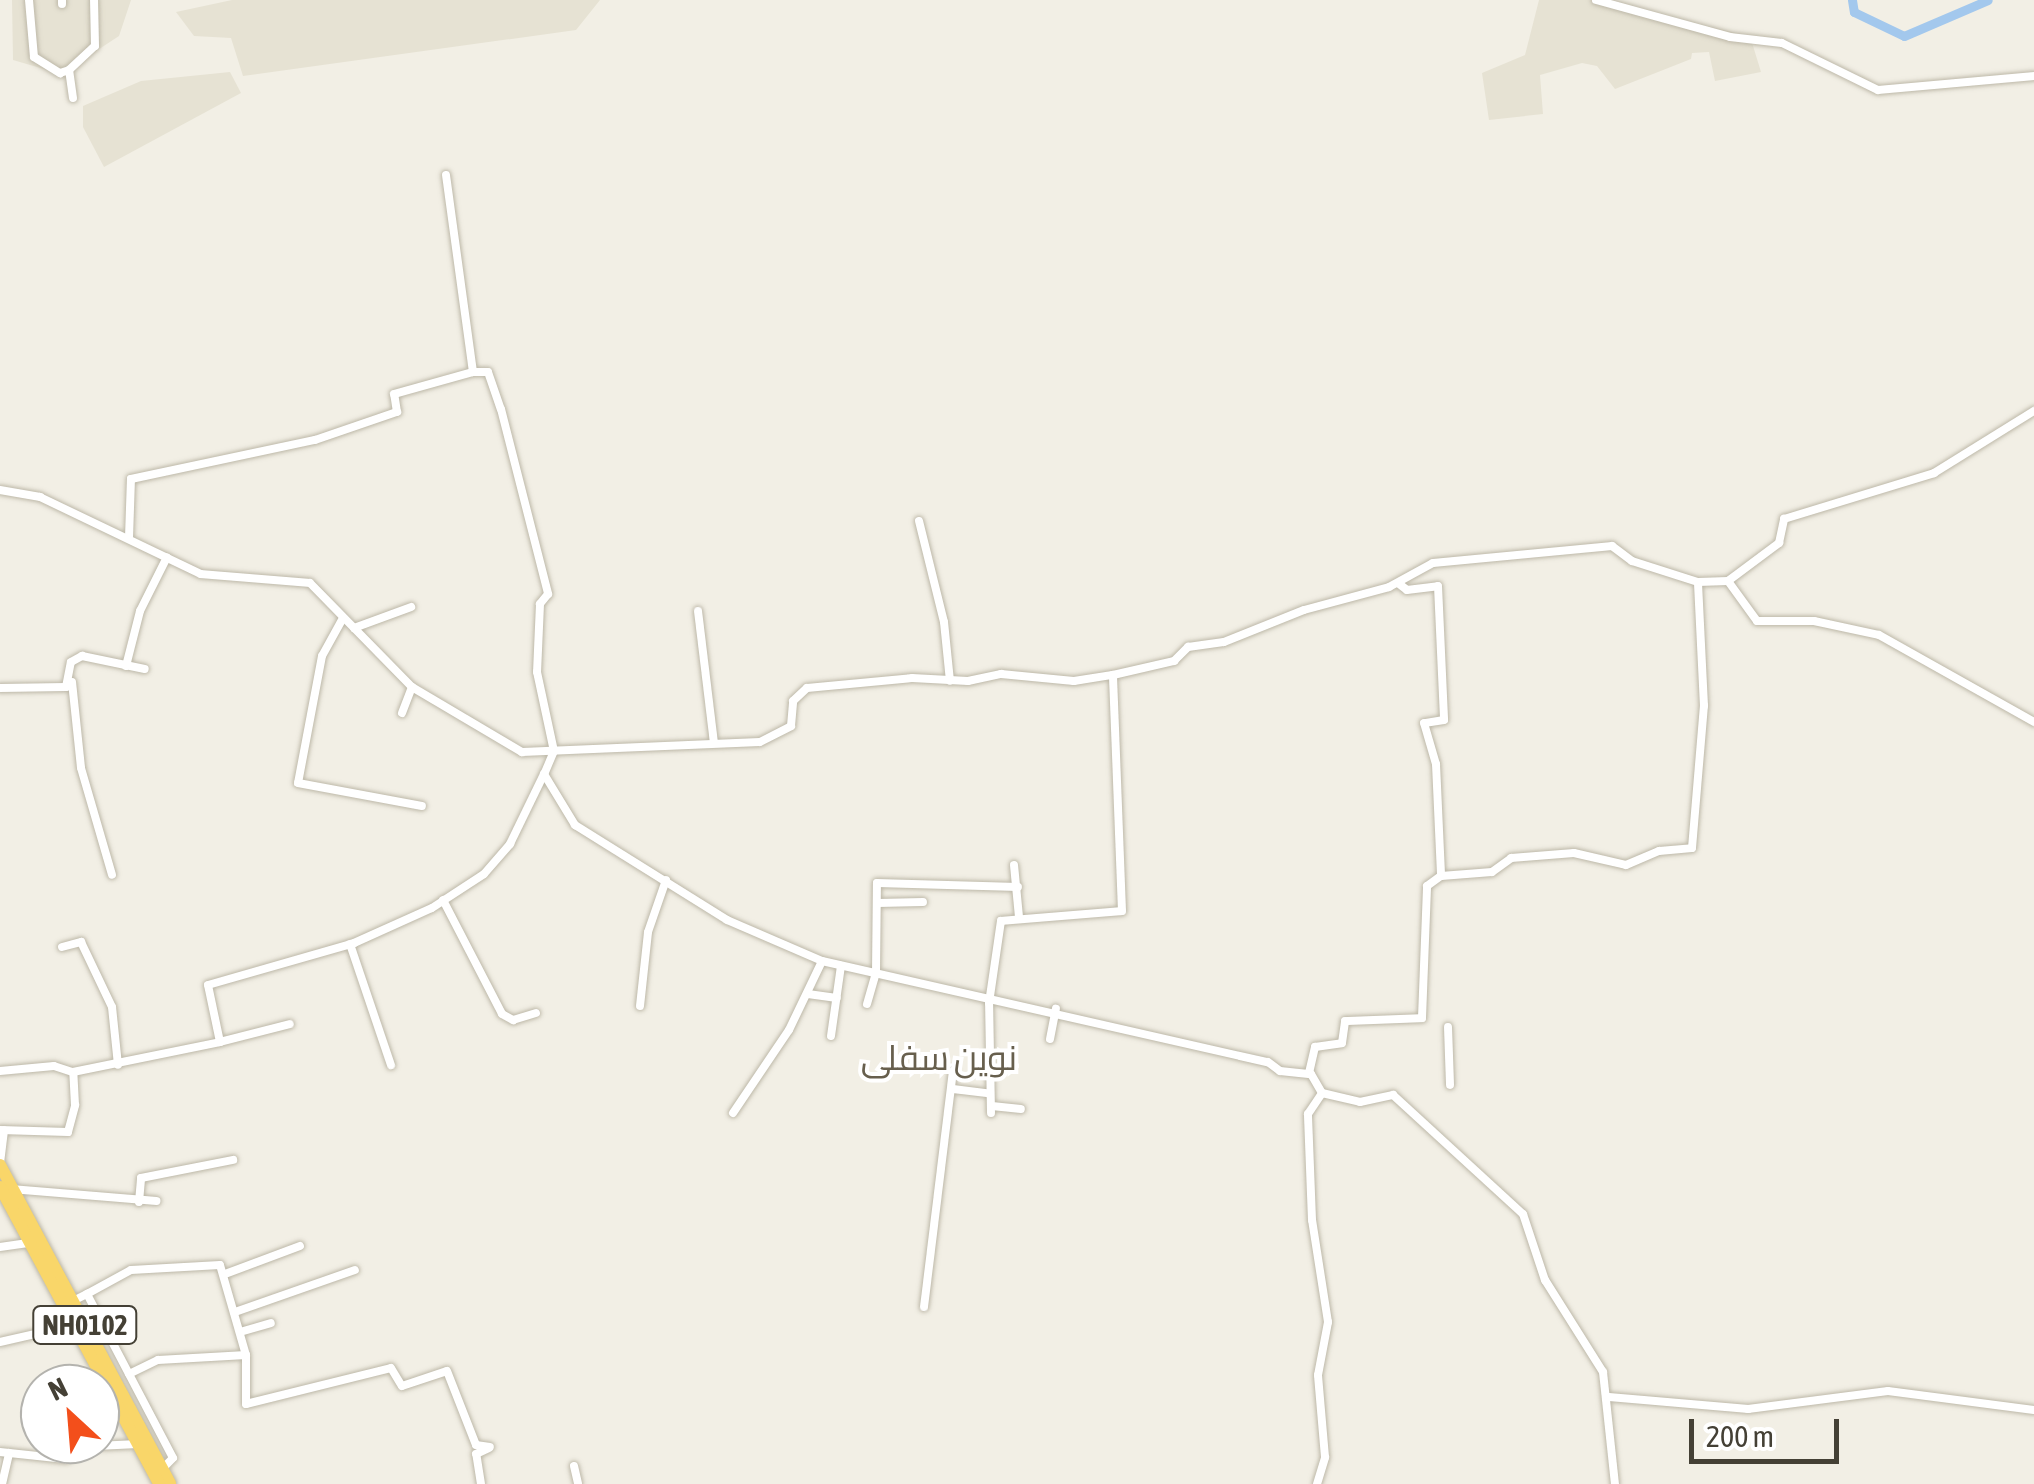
<!DOCTYPE html>
<html>
<head>
<meta charset="utf-8">
<style>
	body { margin:0 }
	#map { position:relative; width:2034px; height:1484px; overflow:hidden; background:#f2efe5; font-family:"Asap Condensed",Cairo,sans-serif }
	div>[style] { position:absolute }
	.residential>* { inset:0; background:#e6e2d3 }
	.river>* { height:9px; margin:-4.5px; padding:0 4.5px; transform-origin:4.5px; border-radius:4.5px; background:#a3c8ed }
	.roads { filter:drop-shadow(0 0 2px #bdb8a8) drop-shadow(0 0 2px #bdb8a8) }
	.minor>* { height:8px; margin:-4px; padding:0 4px; transform-origin:4px; border-radius:4px; background:#fff }
	.highway>* { height:12px; margin:-6px; padding:0 6px; transform-origin:6px; border-radius:6px; background:#f9d669 }
	span { translate:-50% -50%; white-space:nowrap; text-align:center; line-height:1.15; -webkit-text-stroke:8px #fff; paint-order:stroke }
	.shield-label span { padding:2px 8px; background:#fff; border:2px solid; border-radius:8px; -webkit-text-stroke-width:0 }
	.shield-label { font-size:28px; color:#444035; font-weight:700 }
	.quarter-label { font-size:35px; color:#675f4d }
	.north { position:absolute; left:20px; top:1364px; width:100px; height:100px; box-sizing:border-box; background:#fff; border:2px solid #b4b3ae; border-radius:50%; rotate:334deg; font-size:28px; font-weight:700; line-height:40px; text-align:center; color:#444035 }
	.north::after { content:''; display:block; margin:auto; width:35px; height:45px; background:#f34f1b; clip-path:polygon(50% 0,100% 100%,50% 72%,0 100%) }
	.scale { position:absolute; left:1689px; top:1419px; width:150px; height:45px; box-sizing:border-box; border:5px solid #444035; border-top:0; padding-left:12px; font-size:30px; line-height:35px; white-space:nowrap; color:#444035; -webkit-text-stroke:8px #fff; paint-order:stroke }
</style>
</head>
<body>
<div id="map">
	<div class="residential">
		<i style="clip-path:polygon(12px 0,131px 0,119px 36px,61px 74px,13px 60px)"></i>
		<i style="clip-path:polygon(232px 0,600px 0,576px 30px,243px 76px,231px 38px,194px 36px,176px 12px)"></i>
		<i style="clip-path:polygon(1539px 0,1593px 0,1750px 36px,1761px 72px,1715px 81px,1709px 52px,1692px 53px,1691px 59px,1615px 89px,1597px 66px,1582px 63px,1540px 75px,1543px 114px,1489px 120px,1482px 73px,1525px 55px)"></i>
		<i style="clip-path:polygon(230px 72px,241px 93px,104px 167px,83px 127px,83px 106px,141px 81px)"></i>
	</div>
	<div class="river">
		<i style="left:1852px;top:0;width:12px;rotate:81deg"></i>
		<i style="left:1854px;top:12px;width:55px;rotate:25.6deg"></i>
		<i style="left:1904px;top:36px;width:91px;rotate:-23.2deg"></i>
	</div>
	<div class="roads">
		<div class="minor">
			<i style="left:29px;top:0;width:57px;rotate:85deg"></i>
			<i style="left:34px;top:57px;width:31px;rotate:32deg"></i>
			<i style="left:60px;top:73px;width:9px;rotate:-18deg"></i>
			<i style="left:62px;top:0;width:4px;rotate:90deg"></i>
			<i style="left:1596px;top:0;width:139px;rotate:15.4deg"></i>
			<i style="left:1730px;top:37px;width:52px;rotate:6.6deg"></i>
			<i style="left:1782px;top:43px;width:107px;rotate:26.1deg"></i>
			<i style="left:1878px;top:90px;width:157px;rotate:-5.1deg"></i>
			<i style="left:73px;top:98px;width:28px;rotate:-98deg"></i>
			<i style="left:69px;top:70px;width:35px;rotate:-43deg"></i>
			<i style="left:95px;top:46px;width:46px;rotate:-91.2deg"></i>
			<i style="left:446px;top:175px;width:199px;rotate:82.2deg"></i>
			<i style="left:473px;top:372px;width:15px"></i>
			<i style="left:488px;top:372px;width:39px;rotate:71deg"></i>
			<i style="left:501px;top:409px;width:191px;rotate:75.7deg"></i>
			<i style="left:548px;top:594px;width:13px;rotate:129deg"></i>
			<i style="left:540px;top:604px;width:68px;rotate:92.5deg"></i>
			<i style="left:537px;top:672px;width:81px;rotate:77.9deg"></i>
			<i style="left:554px;top:751px;width:25px;rotate:113deg"></i>
			<i style="left:544px;top:774px;width:60px;rotate:58.7deg"></i>
			<i style="left:575px;top:825px;width:179px;rotate:32deg"></i>
			<i style="left:727px;top:920px;width:103px;rotate:23.3deg"></i>
			<i style="left:822px;top:961px;width:457px;rotate:12.8deg"></i>
			<i style="left:1268px;top:1062px;width:15px;rotate:37deg"></i>
			<i style="left:1280px;top:1071px;width:31px;rotate:6deg"></i>
			<i style="left:1311px;top:1074px;width:22px;rotate:60deg"></i>
			<i style="left:1322px;top:1093px;width:39px;rotate:13deg"></i>
			<i style="left:1360px;top:1102px;width:34px;rotate:-12deg"></i>
			<i style="left:1393px;top:1095px;width:176px;rotate:42.5deg"></i>
			<i style="left:1523px;top:1214px;width:70px;rotate:71.6deg"></i>
			<i style="left:1545px;top:1280px;width:109px;rotate:57.8deg"></i>
			<i style="left:1603px;top:1372px;width:113px;rotate:83.9deg"></i>
			<i style="left:0;top:490px;width:41px;rotate:9.9deg"></i>
			<i style="left:40px;top:497px;width:178px;rotate:25.6deg"></i>
			<i style="left:201px;top:574px;width:109px;rotate:4.7deg"></i>
			<i style="left:310px;top:583px;width:146px;rotate:45.6deg"></i>
			<i style="left:412px;top:687px;width:128px;rotate:30.6deg"></i>
			<i style="left:522px;top:752px;width:238px;rotate:-2.4deg"></i>
			<i style="left:760px;top:742px;width:35px;rotate:-27deg"></i>
			<i style="left:791px;top:726px;width:25px;rotate:-85deg"></i>
			<i style="left:793px;top:701px;width:19px;rotate:-43deg"></i>
			<i style="left:807px;top:688px;width:105px;rotate:-5.4deg"></i>
			<i style="left:912px;top:678px;width:56px;rotate:3.1deg"></i>
			<i style="left:968px;top:681px;width:34px;rotate:-12deg"></i>
			<i style="left:1001px;top:674px;width:73px;rotate:5.5deg"></i>
			<i style="left:1074px;top:681px;width:39px;rotate:-9deg"></i>
			<i style="left:1113px;top:675px;width:63px;rotate:-12.9deg"></i>
			<i style="left:1174px;top:661px;width:20px;rotate:-45deg"></i>
			<i style="left:1188px;top:647px;width:36px;rotate:-8deg"></i>
			<i style="left:1224px;top:642px;width:86px;rotate:-21.8deg"></i>
			<i style="left:1304px;top:610px;width:88px;rotate:-15.1deg"></i>
			<i style="left:1389px;top:587px;width:50px;rotate:-28.6deg"></i>
			<i style="left:1433px;top:563px;width:180px;rotate:-5.4deg"></i>
			<i style="left:1612px;top:546px;width:25px;rotate:37deg"></i>
			<i style="left:1632px;top:561px;width:69px;rotate:17.7deg"></i>
			<i style="left:1698px;top:582px;width:30px;rotate:-2deg"></i>
			<i style="left:1728px;top:581px;width:49px;rotate:54.1deg"></i>
			<i style="left:1757px;top:621px;width:57px"></i>
			<i style="left:1814px;top:621px;width:66px;rotate:12.2deg"></i>
			<i style="left:1879px;top:635px;width:178px;rotate:29.3deg"></i>
			<i style="left:919px;top:521px;width:104px;rotate:76.1deg"></i>
			<i style="left:944px;top:622px;width:59px;rotate:84.2deg"></i>
			<i style="left:129px;top:538px;width:59px;rotate:-88.1deg"></i>
			<i style="left:131px;top:479px;width:188px;rotate:-12deg"></i>
			<i style="left:315px;top:440px;width:87px;rotate:-18.9deg"></i>
			<i style="left:397px;top:412px;width:18px;rotate:-99deg"></i>
			<i style="left:394px;top:394px;width:82px;rotate:-15.6deg"></i>
			<i style="left:1728px;top:581px;width:64px;rotate:-36.7deg"></i>
			<i style="left:1779px;top:543px;width:25px;rotate:-78deg"></i>
			<i style="left:1784px;top:519px;width:157px;rotate:-17deg"></i>
			<i style="left:1934px;top:473px;width:118px;rotate:-31.8deg"></i>
			<i style="left:1398px;top:583px;width:11px;rotate:38deg"></i>
			<i style="left:1407px;top:590px;width:31px;rotate:-7deg"></i>
			<i style="left:1438px;top:586px;width:134px;rotate:87.4deg"></i>
			<i style="left:1444px;top:720px;width:20px;rotate:171deg"></i>
			<i style="left:1424px;top:723px;width:43px;rotate:73.7deg"></i>
			<i style="left:1436px;top:764px;width:112px;rotate:87.4deg"></i>
			<i style="left:698px;top:611px;width:133px;rotate:83.1deg"></i>
			<i style="left:343px;top:618px;width:43px;rotate:118.9deg"></i>
			<i style="left:322px;top:656px;width:129px;rotate:100.7deg"></i>
			<i style="left:298px;top:783px;width:126px;rotate:10.5deg"></i>
			<i style="left:354px;top:628px;width:61px;rotate:-20.2deg"></i>
			<i style="left:126px;top:666px;width:57px;rotate:-75.7deg"></i>
			<i style="left:140px;top:611px;width:60px;rotate:-63.4deg"></i>
			<i style="left:72px;top:682px;width:86px;rotate:84deg"></i>
			<i style="left:81px;top:768px;width:111px;rotate:73.8deg"></i>
			<i style="left:0;top:688px;width:66px;rotate:-0.9deg"></i>
			<i style="left:66px;top:687px;width:25px;rotate:-79deg"></i>
			<i style="left:71px;top:662px;width:13px;rotate:-29deg"></i>
			<i style="left:82px;top:656px;width:64px;rotate:11.7deg"></i>
			<i style="left:402px;top:713px;width:28px;rotate:-69deg"></i>
			<i style="left:1014px;top:865px;width:52px;rotate:84.5deg"></i>
			<i style="left:443px;top:900px;width:128px;rotate:62.6deg"></i>
			<i style="left:502px;top:1014px;width:13px;rotate:29deg"></i>
			<i style="left:513px;top:1020px;width:24px;rotate:-17deg"></i>
			<i style="left:878px;top:903px;width:45px;rotate:-1.3deg"></i>
			<i style="left:350px;top:944px;width:128px;rotate:71.3deg"></i>
			<i style="left:62px;top:947px;width:20px;rotate:-15deg"></i>
			<i style="left:81px;top:942px;width:72px;rotate:64.5deg"></i>
			<i style="left:112px;top:1007px;width:58px;rotate:84.1deg"></i>
			<i style="left:808px;top:994px;width:29px;rotate:8deg"></i>
			<i style="left:867px;top:1004px;width:32px;rotate:-74deg"></i>
			<i style="left:876px;top:973px;width:90px;rotate:-89.4deg"></i>
			<i style="left:877px;top:883px;width:141px;rotate:1.6deg"></i>
			<i style="left:640px;top:1006px;width:74px;rotate:-83.8deg"></i>
			<i style="left:648px;top:932px;width:55px;rotate:-70.9deg"></i>
			<i style="left:1448px;top:1027px;width:58px;rotate:88deg"></i>
			<i style="left:831px;top:1036px;width:71px;rotate:-81.9deg"></i>
			<i style="left:1050px;top:1039px;width:31px;rotate:-79deg"></i>
			<i style="left:220px;top:1042px;width:72px;rotate:-14.4deg"></i>
			<i style="left:0;top:1071px;width:54px;rotate:-5.3deg"></i>
			<i style="left:54px;top:1066px;width:20px;rotate:18deg"></i>
			<i style="left:73px;top:1072px;width:150px;rotate:-11.5deg"></i>
			<i style="left:220px;top:1042px;width:58px;rotate:-101.9deg"></i>
			<i style="left:208px;top:985px;width:152px;rotate:-16deg"></i>
			<i style="left:354px;top:943px;width:85px;rotate:-24.2deg"></i>
			<i style="left:432px;top:908px;width:62px;rotate:-33.2deg"></i>
			<i style="left:484px;top:874px;width:40px;rotate:-49deg"></i>
			<i style="left:510px;top:844px;width:78px;rotate:-64.1deg"></i>
			<i style="left:1309px;top:1073px;width:27px;rotate:-77deg"></i>
			<i style="left:1315px;top:1047px;width:27px;rotate:-8deg"></i>
			<i style="left:1342px;top:1043px;width:22px;rotate:-82deg"></i>
			<i style="left:1345px;top:1021px;width:77px;rotate:-2.2deg"></i>
			<i style="left:1422px;top:1018px;width:132px;rotate:-87.8deg"></i>
			<i style="left:1427px;top:886px;width:17px;rotate:-36deg"></i>
			<i style="left:1441px;top:876px;width:51px;rotate:-4.5deg"></i>
			<i style="left:1492px;top:872px;width:24px;rotate:-36deg"></i>
			<i style="left:1511px;top:858px;width:63px;rotate:-4.5deg"></i>
			<i style="left:1574px;top:853px;width:53px;rotate:13deg"></i>
			<i style="left:1626px;top:865px;width:36px;rotate:-23deg"></i>
			<i style="left:1659px;top:851px;width:33px;rotate:-5deg"></i>
			<i style="left:1692px;top:848px;width:143px;rotate:-85.2deg"></i>
			<i style="left:1704px;top:706px;width:124px;rotate:-92.8deg"></i>
			<i style="left:953px;top:1089px;width:34px;rotate:7deg"></i>
			<i style="left:992px;top:1106px;width:29px;rotate:6deg"></i>
			<i style="left:733px;top:1113px;width:100px;rotate:-56deg"></i>
			<i style="left:789px;top:1030px;width:76px;rotate:-64.4deg"></i>
			<i style="left:991px;top:1113px;width:110px;rotate:-91deg"></i>
			<i style="left:989px;top:1003px;width:83px;rotate:-81.7deg"></i>
			<i style="left:1001px;top:921px;width:121px;rotate:-4.7deg"></i>
			<i style="left:1122px;top:911px;width:236px;rotate:-92.2deg"></i>
			<i style="left:0;top:1130px;width:68px;rotate:1.7deg"></i>
			<i style="left:68px;top:1132px;width:28px;rotate:-75deg"></i>
			<i style="left:75px;top:1105px;width:33px;rotate:-93deg"></i>
			<i style="left:0;top:1163px;width:33px;rotate:-83deg"></i>
			<i style="left:11px;top:1189px;width:146px;rotate:4.7deg"></i>
			<i style="left:139px;top:1202px;width:24px;rotate:-85deg"></i>
			<i style="left:141px;top:1178px;width:94px;rotate:-11.1deg"></i>
			<i style="left:0;top:1247px;width:30px;rotate:-8deg"></i>
			<i style="left:225px;top:1274px;width:80px;rotate:-20.5deg"></i>
			<i style="left:87px;top:1294px;width:50px;rotate:-28.6deg"></i>
			<i style="left:131px;top:1270px;width:89px;rotate:-3.2deg"></i>
			<i style="left:220px;top:1265px;width:94px;rotate:73.9deg"></i>
			<i style="left:246px;top:1355px;width:49px;rotate:90deg"></i>
			<i style="left:246px;top:1404px;width:149px;rotate:-13.9deg"></i>
			<i style="left:391px;top:1368px;width:21px;rotate:59deg"></i>
			<i style="left:402px;top:1386px;width:47px;rotate:-18.4deg"></i>
			<i style="left:447px;top:1371px;width:79px;rotate:68.6deg"></i>
			<i style="left:476px;top:1445px;width:14px;rotate:8deg"></i>
			<i style="left:73px;top:1301px;width:16px;rotate:-27deg"></i>
			<i style="left:87px;top:1294px;width:185px;rotate:62.3deg"></i>
			<i style="left:173px;top:1458px;width:16px;rotate:135deg"></i>
			<i style="left:924px;top:1307px;width:238px;rotate:-83deg"></i>
			<i style="left:235px;top:1312px;width:127px;rotate:-19.3deg"></i>
			<i style="left:240px;top:1332px;width:32px;rotate:-16deg"></i>
			<i style="left:0;top:1342px;width:77px;rotate:-12.8deg"></i>
			<i style="left:129px;top:1374px;width:32px;rotate:-26deg"></i>
			<i style="left:158px;top:1360px;width:88px;rotate:-3.3deg"></i>
			<i style="left:1609px;top:1397px;width:140px;rotate:4.9deg"></i>
			<i style="left:1748px;top:1409px;width:141px;rotate:-7.3deg"></i>
			<i style="left:1888px;top:1391px;width:147px;rotate:7.4deg"></i>
			<i style="left:0;top:1452px;width:66px;rotate:6.1deg"></i>
			<i style="left:66px;top:1459px;width:33px;rotate:-23deg"></i>
			<i style="left:96px;top:1446px;width:42px;rotate:-2.7deg"></i>
			<i style="left:574px;top:1466px;width:18px;rotate:77deg"></i>
			<i style="left:2px;top:1484px;width:32px;rotate:-77deg"></i>
			<i style="left:481px;top:1484px;width:30px;rotate:-99deg"></i>
			<i style="left:476px;top:1454px;width:14px;rotate:-25deg"></i>
			<i style="left:1317px;top:1484px;width:28px;rotate:-73deg"></i>
			<i style="left:1325px;top:1457px;width:82px;rotate:-94.9deg"></i>
			<i style="left:1318px;top:1375px;width:54px;rotate:-79.3deg"></i>
			<i style="left:1328px;top:1322px;width:103px;rotate:-98.9deg"></i>
			<i style="left:1312px;top:1220px;width:106px;rotate:-92.2deg"></i>
			<i style="left:1308px;top:1114px;width:25px;rotate:-56deg"></i>
		</div>
		<div class="highway">
			<i style="left:0;top:1165px;width:361px;rotate:61.9deg"></i>
			<i style="left:0;top:1187px;width:337px;rotate:61.8deg"></i>
		</div>
	</div>
	<div class="shield-label">
		<span style="left:85px;top:1325px">NH0102</span>
	</div>
	<div class="quarter-label">
		<span style="left:939px;top:1057px">نوین سفلى</span>
	</div>
	<div class="north">N</div>
	<div class="scale">200 m</div>
</div>
</body>
</html>
